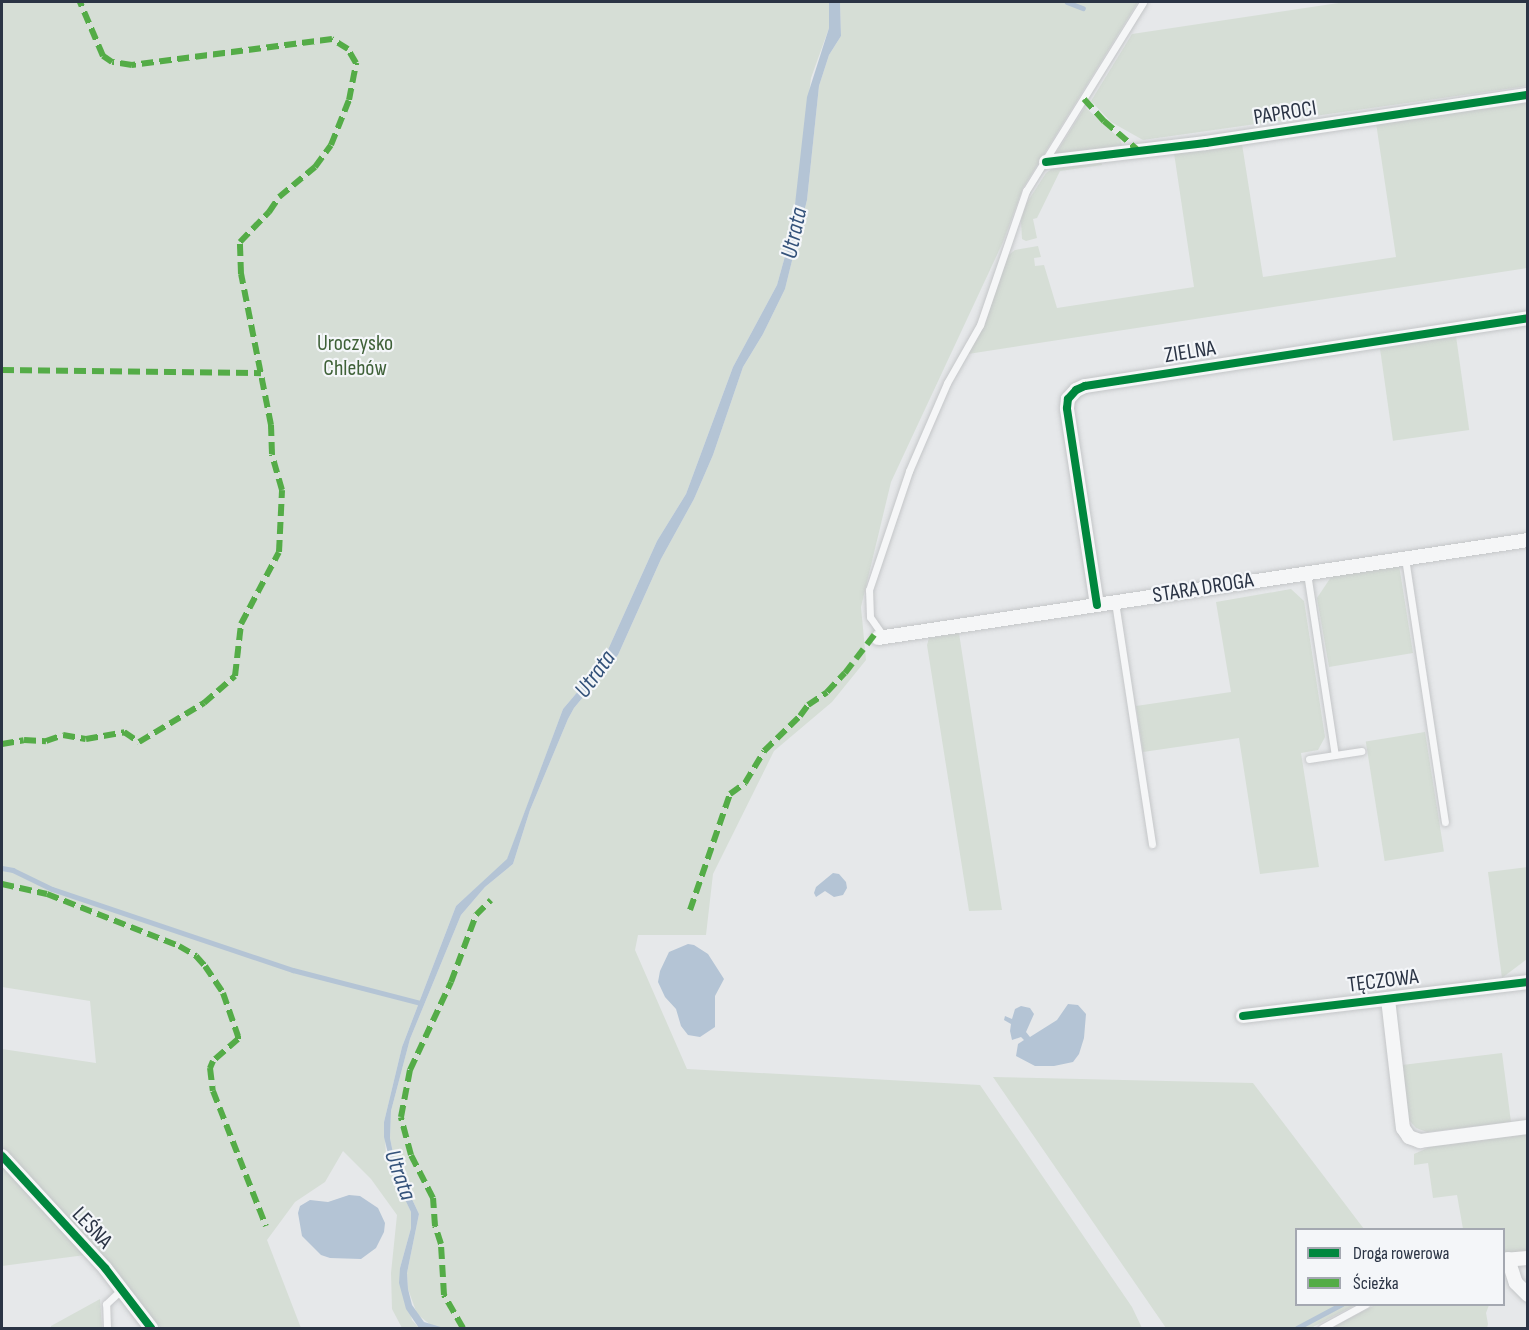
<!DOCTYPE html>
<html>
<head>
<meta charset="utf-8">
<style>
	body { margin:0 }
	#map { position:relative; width:1529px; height:1330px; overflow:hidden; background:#e6e8ea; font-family:"Sofia Sans Condensed",sans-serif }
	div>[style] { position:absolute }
	.green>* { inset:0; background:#d6ded6; transform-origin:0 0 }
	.water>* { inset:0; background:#b4c4d5 }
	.stream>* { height:4.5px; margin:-2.25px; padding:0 2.25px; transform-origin:2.25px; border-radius:2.25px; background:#b4c4d5 }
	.roads { filter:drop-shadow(0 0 2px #c4c6c8) drop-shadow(0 0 2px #c4c6c8) }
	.lane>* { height:7px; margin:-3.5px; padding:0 3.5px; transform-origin:3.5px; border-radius:3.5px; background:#f5f6f7 }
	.street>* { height:14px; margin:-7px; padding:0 7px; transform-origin:7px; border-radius:7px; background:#f5f6f7 }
	.quiet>* { height:6px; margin-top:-3px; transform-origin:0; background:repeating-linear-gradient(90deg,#54ac47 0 12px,transparent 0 18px) }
	.cycleway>* { height:8px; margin:-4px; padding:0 4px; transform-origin:4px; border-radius:4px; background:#00873e }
	span { translate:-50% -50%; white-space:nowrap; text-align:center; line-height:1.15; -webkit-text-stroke:4.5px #f4f6f9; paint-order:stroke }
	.street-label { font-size:22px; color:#2b3445 }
	.park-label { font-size:22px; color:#3f6138 }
	.water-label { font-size:24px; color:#34527a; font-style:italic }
	.frame { position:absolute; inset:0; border:3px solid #2b3445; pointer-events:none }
	.legend { position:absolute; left:1295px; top:1228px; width:210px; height:78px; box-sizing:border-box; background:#f4f6f9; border:2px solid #a4a8b1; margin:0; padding:8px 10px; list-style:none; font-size:18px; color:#2b3445 }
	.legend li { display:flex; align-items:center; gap:12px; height:30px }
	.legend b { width:30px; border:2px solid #a4a8b1 }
</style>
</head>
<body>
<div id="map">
	<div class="green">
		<i style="clip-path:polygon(2px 2px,829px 2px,829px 28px,811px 78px,792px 231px,777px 285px,733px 367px,686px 494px,657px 541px,602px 663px,563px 709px,507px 860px,456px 906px,402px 1047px,384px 1122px,386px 1155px,411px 1212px,411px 1228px,400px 1268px,412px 1320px,419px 1328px,402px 1328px,392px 1309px,391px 1273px,397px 1215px,371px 1179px,343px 1151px,325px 1182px,295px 1202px,267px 1240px,301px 1328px,161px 1328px,2px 1148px,2px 1049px,96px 1063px,90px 1001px,2px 987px)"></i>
		<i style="clip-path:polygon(840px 2px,1138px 2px,1023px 188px,1003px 242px,891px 482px,861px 607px,866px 660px,832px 702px,774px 751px,713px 874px,706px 935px,638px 935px,635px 950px,687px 1069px,980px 1085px,1132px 1307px,1142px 1328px,444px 1328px,432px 1326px,417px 1314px,408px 1289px,407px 1273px,419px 1214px,395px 1163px,390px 1138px,391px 1111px,410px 1039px,461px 915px,485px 887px,513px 864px,530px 810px,568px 719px,574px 708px,618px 655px,661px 559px,694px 499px,713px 455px,743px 367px,763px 334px,785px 289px,807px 200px,819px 86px,829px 55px,841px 36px)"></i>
		<i style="clip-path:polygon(1345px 2px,1527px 2px,1527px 86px,1143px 140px,1111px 122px,1091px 101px,1132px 34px)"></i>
		<i style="clip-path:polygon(1527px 99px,1527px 268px,968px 354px,987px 317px,1006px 257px,1015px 250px,1038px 246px,1041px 257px,1034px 258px,1035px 266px,1044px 265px,1057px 308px,1194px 287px,1174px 153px,1242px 144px,1263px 277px,1396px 257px,1376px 123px)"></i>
		<i style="clip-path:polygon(1085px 107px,1120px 139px,1122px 145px,1055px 155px)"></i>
		<i style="clip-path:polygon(1101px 160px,1102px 165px,1060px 171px,1037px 218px,1033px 219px,1037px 238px,1026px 241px,1022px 239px,1021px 221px,1026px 204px,1046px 173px,1055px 167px)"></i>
		<i style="left:1456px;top:336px;width:95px;height:77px;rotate:82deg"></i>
		<i style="clip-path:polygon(1399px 565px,1413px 653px,1329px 667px,1317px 598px,1333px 574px)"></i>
		<i style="clip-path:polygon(1291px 589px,1304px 601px,1325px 737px,1318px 750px,1301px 753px,1319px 867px,1260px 874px,1239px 738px,1143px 752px,1136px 706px,1231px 692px,1216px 602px)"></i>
		<i style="clip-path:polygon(959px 633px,976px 744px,1002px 910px,969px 911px,927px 645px,929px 638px)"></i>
		<i style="left:1425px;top:732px;width:121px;height:60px;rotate:81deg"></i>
		<i style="clip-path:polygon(1527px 867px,1527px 959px,1502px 978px,1488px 872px)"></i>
		<i style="clip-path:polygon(1502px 1053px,1511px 1122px,1427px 1132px,1416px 1128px,1409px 1120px,1402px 1065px)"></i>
		<i style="clip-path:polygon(993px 1077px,1253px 1083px,1364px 1229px,1296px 1230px,1296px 1304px,1355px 1305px,1311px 1328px,1166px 1328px)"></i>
		<i style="clip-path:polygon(1527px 1134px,1527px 1252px,1504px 1254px,1504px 1230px,1463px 1229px,1457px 1195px,1433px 1198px,1428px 1163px,1414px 1165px,1414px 1154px,1432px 1146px)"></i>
		<i style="clip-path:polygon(2px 1164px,85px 1255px,2px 1266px)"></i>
		<i style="clip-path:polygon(100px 1299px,102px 1328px,51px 1328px,51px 1326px)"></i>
		<i style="clip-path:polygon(1377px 1304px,1489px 1305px,1486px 1313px,1488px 1324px,1487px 1328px,1331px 1328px)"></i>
	</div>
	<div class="water">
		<i style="clip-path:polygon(829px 2px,840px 2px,841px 36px,829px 55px,819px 86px,807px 200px,785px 289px,763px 334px,743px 367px,713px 455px,694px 499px,661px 559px,618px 655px,574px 708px,568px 719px,530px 810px,513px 864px,485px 887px,461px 915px,410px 1039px,391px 1111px,390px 1138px,395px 1163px,419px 1214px,407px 1273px,408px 1289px,412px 1305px,424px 1322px,444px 1328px,419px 1328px,406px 1309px,399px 1283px,400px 1268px,411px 1228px,411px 1212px,393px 1174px,384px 1137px,384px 1122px,402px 1047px,456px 906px,507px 859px,563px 709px,602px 663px,657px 541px,686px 494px,733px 367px,777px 285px,792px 231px,807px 97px,829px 28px)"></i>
		<i style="clip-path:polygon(833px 873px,839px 874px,846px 882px,847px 888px,843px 895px,834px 897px,825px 891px,816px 897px,814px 893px,816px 887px)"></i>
		<i style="clip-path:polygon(688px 944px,694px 945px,708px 954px,724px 979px,715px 996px,715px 1027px,700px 1037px,688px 1035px,681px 1026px,676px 1009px,665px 997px,658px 982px,660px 971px,669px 952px)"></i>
		<i style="clip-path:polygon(1068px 1004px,1078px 1005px,1086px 1014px,1084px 1038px,1079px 1054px,1073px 1062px,1054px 1066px,1035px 1066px,1016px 1056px,1018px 1044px,1024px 1040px,1021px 1037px,1012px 1040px,1010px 1031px,1011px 1024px,1004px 1020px,1005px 1016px,1012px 1019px,1015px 1009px,1021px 1006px,1030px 1008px,1034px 1014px,1026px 1032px,1030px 1037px,1057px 1020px)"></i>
		<i style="clip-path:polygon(349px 1195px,360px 1196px,378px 1208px,385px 1223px,384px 1232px,376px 1248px,361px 1259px,330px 1258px,321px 1255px,302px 1236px,298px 1213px,300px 1206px,310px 1200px,328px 1202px)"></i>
	</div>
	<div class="stream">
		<i style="left:1067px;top:2px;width:17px;rotate:21deg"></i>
		<i style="left:2px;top:868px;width:11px;rotate:10deg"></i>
		<i style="left:13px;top:870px;width:43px;rotate:26deg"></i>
		<i style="left:52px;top:889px;width:254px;rotate:18.6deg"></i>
		<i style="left:293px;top:970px;width:132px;rotate:14.5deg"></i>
		<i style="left:1297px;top:1328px;width:51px;rotate:-28.1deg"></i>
	</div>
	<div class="roads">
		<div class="lane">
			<i style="left:1405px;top:558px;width:267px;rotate:81.4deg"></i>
			<i style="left:1307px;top:573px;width:184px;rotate:81.3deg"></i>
			<i style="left:1115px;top:602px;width:245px;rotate:81.3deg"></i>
			<i style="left:884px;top:637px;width:24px;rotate:-125deg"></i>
			<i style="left:870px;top:617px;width:27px;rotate:-92deg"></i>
			<i style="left:869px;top:590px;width:126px;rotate:-71.4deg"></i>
			<i style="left:909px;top:471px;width:96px;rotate:-66.6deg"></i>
			<i style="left:947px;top:383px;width:67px;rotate:-60.4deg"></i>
			<i style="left:980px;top:325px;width:142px;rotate:-71.1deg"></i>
			<i style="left:1026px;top:191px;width:222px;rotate:-58.2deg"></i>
			<i style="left:1309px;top:759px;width:53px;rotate:-8.7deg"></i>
			<i style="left:107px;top:1328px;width:24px;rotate:-92deg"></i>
			<i style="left:106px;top:1304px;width:21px;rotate:-43deg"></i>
			<i style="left:1322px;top:1328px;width:50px;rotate:-28.6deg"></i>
		</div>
		<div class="street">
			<i style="left:1046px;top:162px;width:161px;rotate:-6.8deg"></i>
			<i style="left:1206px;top:143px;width:326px;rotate:-8.5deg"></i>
			<i style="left:1097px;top:605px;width:199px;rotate:-98.7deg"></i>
			<i style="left:1067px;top:408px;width:9px;rotate:-84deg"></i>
			<i style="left:1068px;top:399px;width:12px;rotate:-48deg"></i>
			<i style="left:1076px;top:390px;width:10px;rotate:-24deg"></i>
			<i style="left:1085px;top:386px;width:448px;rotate:-8.7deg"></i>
			<i style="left:878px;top:638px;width:657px;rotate:-8.57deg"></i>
			<i style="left:1388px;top:999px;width:130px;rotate:83.4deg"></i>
			<i style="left:1403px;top:1128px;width:11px;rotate:56deg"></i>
			<i style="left:1409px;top:1137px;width:12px;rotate:20deg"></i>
			<i style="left:1420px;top:1141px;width:109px;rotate:-7.4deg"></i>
			<i style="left:1243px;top:1016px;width:287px;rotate:-6.8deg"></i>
			<i style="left:2px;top:1156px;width:152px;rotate:47.4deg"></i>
			<i style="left:105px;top:1268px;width:76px;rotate:52.5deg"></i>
			<i style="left:1508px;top:1259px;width:25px;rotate:72deg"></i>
			<i style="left:1516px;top:1283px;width:17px;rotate:45deg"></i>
			<i style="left:1504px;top:1260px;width:24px;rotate:-5deg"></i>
		</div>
	</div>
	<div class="quiet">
		<i style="left:1084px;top:99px;width:30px;rotate:48deg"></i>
		<i style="left:1104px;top:121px;width:46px;rotate:40.6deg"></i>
		<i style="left:2px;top:370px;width:259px;rotate:0.7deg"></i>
		<i style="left:2px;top:744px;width:22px;rotate:-10deg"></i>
		<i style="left:24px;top:740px;width:22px;rotate:3deg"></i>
		<i style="left:46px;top:741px;width:18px;rotate:-19deg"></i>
		<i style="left:63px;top:735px;width:23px;rotate:10deg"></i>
		<i style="left:86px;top:739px;width:39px;rotate:-10deg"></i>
		<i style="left:124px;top:732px;width:18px;rotate:34deg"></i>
		<i style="left:139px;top:742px;width:76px;rotate:-31deg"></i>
		<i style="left:204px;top:703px;width:41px;rotate:-41.1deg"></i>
		<i style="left:235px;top:676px;width:52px;rotate:-83.4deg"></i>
		<i style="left:241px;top:624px;width:81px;rotate:-62.2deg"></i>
		<i style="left:279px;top:552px;width:62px;rotate:-87.2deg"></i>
		<i style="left:282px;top:490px;width:37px;rotate:-106deg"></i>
		<i style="left:272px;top:454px;width:29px;rotate:-92deg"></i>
		<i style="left:271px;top:425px;width:154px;rotate:-101.2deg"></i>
		<i style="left:241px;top:274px;width:32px;rotate:-92deg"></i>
		<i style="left:240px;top:242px;width:42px;rotate:-46deg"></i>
		<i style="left:269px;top:212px;width:18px;rotate:-56deg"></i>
		<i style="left:279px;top:197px;width:47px;rotate:-39.8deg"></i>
		<i style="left:315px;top:167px;width:27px;rotate:-54deg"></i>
		<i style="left:331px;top:145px;width:48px;rotate:-68.2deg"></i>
		<i style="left:349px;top:100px;width:38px;rotate:-79deg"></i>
		<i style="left:356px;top:63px;width:16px;rotate:-120deg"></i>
		<i style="left:348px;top:49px;width:19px;rotate:-148deg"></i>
		<i style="left:332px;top:39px;width:202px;rotate:172.6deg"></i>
		<i style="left:132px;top:65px;width:20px;rotate:-171deg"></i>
		<i style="left:112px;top:62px;width:11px;rotate:-146deg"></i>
		<i style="left:103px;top:56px;width:59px;rotate:-113.1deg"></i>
		<i style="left:2px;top:884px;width:46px;rotate:12.5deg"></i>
		<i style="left:47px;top:894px;width:142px;rotate:21.5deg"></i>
		<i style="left:179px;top:946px;width:20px;rotate:30deg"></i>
		<i style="left:196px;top:956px;width:13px;rotate:48deg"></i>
		<i style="left:205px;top:966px;width:32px;rotate:56deg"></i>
		<i style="left:223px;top:993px;width:46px;rotate:70.8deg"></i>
		<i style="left:238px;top:1036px;width:3px;rotate:90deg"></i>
		<i style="left:238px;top:1039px;width:33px;rotate:139deg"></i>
		<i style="left:213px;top:1061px;width:8px;rotate:113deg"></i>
		<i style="left:210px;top:1068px;width:23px;rotate:83deg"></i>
		<i style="left:213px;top:1091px;width:145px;rotate:68.6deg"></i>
		<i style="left:690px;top:910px;width:123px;rotate:-71deg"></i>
		<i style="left:730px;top:794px;width:19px;rotate:-36deg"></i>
		<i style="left:745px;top:783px;width:37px;rotate:-59deg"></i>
		<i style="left:764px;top:751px;width:50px;rotate:-44.2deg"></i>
		<i style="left:800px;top:716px;width:14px;rotate:-54deg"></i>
		<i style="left:808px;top:705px;width:23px;rotate:-34deg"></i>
		<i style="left:827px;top:692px;width:26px;rotate:-47deg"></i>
		<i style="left:845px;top:673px;width:54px;rotate:-52.5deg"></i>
		<i style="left:463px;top:1328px;width:38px;rotate:-120deg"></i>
		<i style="left:444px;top:1295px;width:51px;rotate:-93.4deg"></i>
		<i style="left:441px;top:1244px;width:19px;rotate:-108deg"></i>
		<i style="left:435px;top:1226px;width:28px;rotate:-94deg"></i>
		<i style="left:433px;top:1198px;width:48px;rotate:-117.1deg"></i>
		<i style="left:411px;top:1155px;width:39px;rotate:-105deg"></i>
		<i style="left:401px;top:1117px;width:48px;rotate:-79.2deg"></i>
		<i style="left:410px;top:1070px;width:97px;rotate:-65deg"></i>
		<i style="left:451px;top:982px;width:72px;rotate:-69.5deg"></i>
		<i style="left:476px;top:915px;width:21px;rotate:-45deg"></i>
	</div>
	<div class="cycleway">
		<i style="left:1046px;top:162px;width:161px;rotate:-6.8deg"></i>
		<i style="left:1206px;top:143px;width:326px;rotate:-8.5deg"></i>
		<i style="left:1097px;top:605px;width:199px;rotate:-98.7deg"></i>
		<i style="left:1067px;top:408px;width:9px;rotate:-84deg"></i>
		<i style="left:1068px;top:399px;width:12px;rotate:-48deg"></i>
		<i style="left:1076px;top:390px;width:10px;rotate:-24deg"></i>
		<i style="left:1085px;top:386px;width:448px;rotate:-8.7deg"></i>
		<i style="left:1243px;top:1016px;width:287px;rotate:-6.8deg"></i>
		<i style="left:2px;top:1156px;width:152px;rotate:47.4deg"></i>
		<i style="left:105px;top:1268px;width:76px;rotate:52.5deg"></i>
	</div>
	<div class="street-label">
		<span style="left:1285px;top:113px;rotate:-9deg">PAPROCI</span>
		<span style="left:1190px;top:352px;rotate:-9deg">ZIELNA</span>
		<span style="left:1203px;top:588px;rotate:-9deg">STARA DROGA</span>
		<span style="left:1383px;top:981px;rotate:-7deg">TĘCZOWA</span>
		<span style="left:92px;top:1228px;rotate:47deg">LEŚNA</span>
	</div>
	<div class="park-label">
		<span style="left:355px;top:356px">Uroczysko<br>Chlebów</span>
	</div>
	<div class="water-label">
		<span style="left:794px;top:233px;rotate:-78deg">Utrata</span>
		<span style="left:595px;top:674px;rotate:-54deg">Utrata</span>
		<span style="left:400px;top:1175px;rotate:70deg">Utrata</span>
	</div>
	<div class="frame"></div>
	<ul class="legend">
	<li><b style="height:8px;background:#00873e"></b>Droga rowerowa</li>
	<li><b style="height:8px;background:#54ac47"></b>Ścieżka</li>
	</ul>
</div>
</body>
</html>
